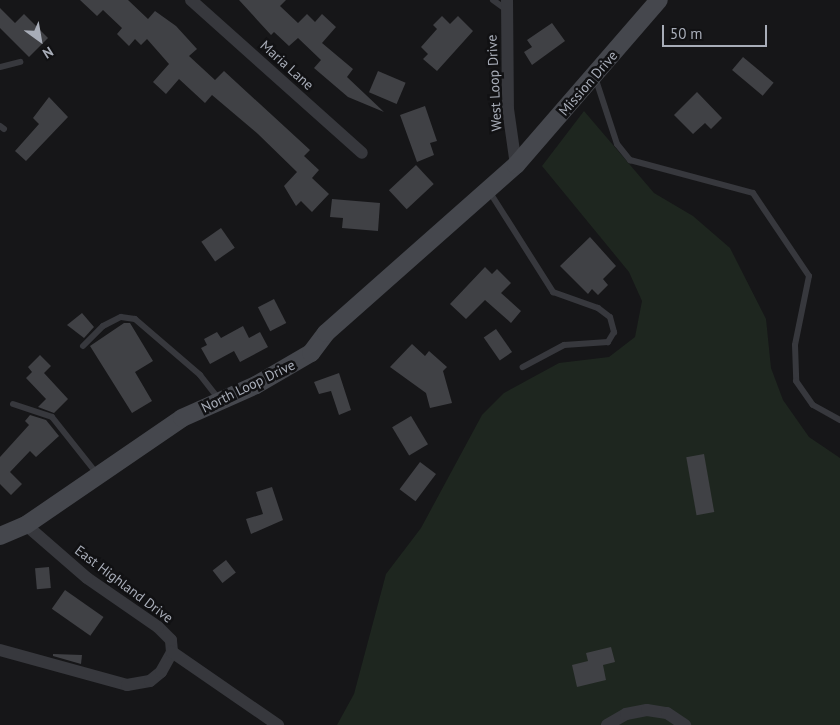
<!DOCTYPE html>
<html>
<head>
<meta charset="utf-8">
<style>
	body { margin:0 }
	#map { position:relative; width:840px; height:725px; overflow:hidden; background:#161618; font-family:"PT Sans",sans-serif }
	div>[style] { position:absolute }
	.green>* { inset:0; background:#1e261f }
	.building>* { inset:0; background:#404145; transform-origin:0 0 }
	.lane>* { height:6px; margin:-3px; padding:0 3px; transform-origin:3px; border-radius:3px; background:#37383d }
	.street>* { height:12px; margin:-6px; padding:0 6px; transform-origin:6px; border-radius:6px; background:#37383d }
	.secondary>* { height:18px; margin:-9px; padding:0 9px; transform-origin:9px; border-radius:9px; background:#45474d }
	span { translate:-50% -50%; white-space:nowrap; text-align:center; line-height:1.15; -webkit-text-stroke:5px #111113; paint-order:stroke }
	.street-label { font-size:14px; color:#a8adb8 }
	.north { position:absolute; left:15px; top:15px; width:50px; height:50px; -webkit-text-stroke:4px #111113; paint-order:stroke; rotate:148deg; font-size:14px; font-weight:700; line-height:20px; text-align:center; color:#a8adb8 }
	.north::after { content:''; display:block; margin:auto; width:18px; height:22px; background:#a8adb8; clip-path:polygon(50% 0,100% 100%,50% 72%,0 100%) }
	.scale { position:absolute; left:662px; top:25px; width:105px; height:22px; box-sizing:border-box; border:2px solid #a8adb8; border-top:0; padding-left:6px; font-size:15px; line-height:18px; white-space:nowrap; color:#a8adb8; -webkit-text-stroke:4px #111113; paint-order:stroke }
</style>
</head>
<body>
<div id="map">
	<div class="green">
		<i style="clip-path:polygon(584px 111px,654px 193px,693px 216px,730px 248px,766px 319px,771px 368px,783px 400px,809px 437px,840px 458px,840px 725px,337px 725px,354px 694px,386px 574px,421px 528px,482px 415px,504px 393px,559px 363px,609px 357px,635px 337px,642px 301px,629px 272px,542px 166px)"></i>
	</div>
	<div class="building">
		<i style="clip-path:polygon(80px 0,128px 0,148px 19px,155px 11px,176px 26px,197px 49px,189px 56px,215px 80px,224px 71px,310px 150px,304px 156px,319px 170px,312px 178px,329px 194px,312px 212px,301px 201px,296px 206px,284px 186px,297px 172px,258px 134px,212px 95px,205px 103px,179px 79px,166px 94px,153px 82px,169px 64px,147px 39px,141px 45px,135px 39px,129px 46px,117px 34px,122px 28px,103px 10px,97px 16px)"></i>
		<i style="clip-path:polygon(239px 0,286px 0,280px 6px,298px 23px,307px 14px,315px 22px,322px 14px,336px 27px,322px 43px,353px 69px,347px 77px,384px 112px,348px 97px,314px 68px,321px 60px,298px 38px,289px 46px,274px 32px,271px 35px)"></i>
		<i style="clip-path:polygon(0 8px,15px 23px,24px 14px,48px 38px,29px 57px,0 28px)"></i>
		<i style="clip-path:polygon(442px 16px,450px 24px,458px 16px,473px 31px,437px 71px,423px 59px,428px 54px,421px 47px,437px 29px,433px 25px)"></i>
		<i style="clip-path:polygon(552px 23px,565px 41px,532px 65px,524px 52px,532px 47px,527px 40px)"></i>
		<i style="left:743px;top:57px;width:40px;height:17px;rotate:40deg"></i>
		<i style="left:378px;top:71px;width:30px;height:23px;rotate:23deg"></i>
		<i style="clip-path:polygon(697px 92px,722px 118px,711px 129px,705px 123px,693px 134px,674px 115px)"></i>
		<i style="clip-path:polygon(49px 97px,68px 117px,26px 161px,15px 151px,39px 124px,33px 118px)"></i>
		<i style="clip-path:polygon(425px 106px,437px 141px,430px 143px,434px 155px,417px 162px,400px 115px)"></i>
		<i style="left:416px;top:165px;width:26px;height:37px;rotate:47deg"></i>
		<i style="clip-path:polygon(332px 199px,380px 203px,378px 231px,342px 228px,343px 218px,330px 217px)"></i>
		<i style="left:221px;top:228px;width:24px;height:24px;rotate:55deg"></i>
		<i style="clip-path:polygon(590px 237px,616px 266px,603px 279px,608px 285px,598px 295px,592px 289px,588px 294px,560px 266px)"></i>
		<i style="clip-path:polygon(485px 267px,492px 274px,497px 269px,511px 283px,501px 293px,521px 311px,511px 323px,485px 300px,466px 319px,450px 304px)"></i>
		<i style="left:274px;top:299px;width:27px;height:18px;rotate:63deg"></i>
		<i style="clip-path:polygon(82px 313px,94px 327px,84px 338px,67px 325px)"></i>
		<i style="clip-path:polygon(124px 323px,130px 323px,153px 361px,135px 372px,152px 401px,132px 413px,90px 346px)"></i>
		<i style="clip-path:polygon(243px 326px,249px 338px,260px 332px,268px 347px,240px 362px,234px 351px,210px 364px,201px 348px,207px 345px,204px 339px,217px 332px,221px 338px)"></i>
		<i style="left:496px;top:329px;width:28px;height:15px;rotate:55deg"></i>
		<i style="clip-path:polygon(412px 344px,425px 356px,429px 351px,447px 367px,443px 371px,452px 403px,430px 408px,426px 393px,390px 367px)"></i>
		<i style="clip-path:polygon(40px 355px,51px 366px,44px 373px,68px 399px,54px 413px,38px 407px,46px 399px,26px 378px,32px 372px,28px 367px)"></i>
		<i style="clip-path:polygon(339px 373px,351px 410px,339px 415px,331px 391px,319px 394px,314px 382px)"></i>
		<i style="clip-path:polygon(30px 415px,46px 420px,59px 436px,36px 457px,30px 451px,10px 472px,22px 484px,11px 495px,0 484px,0 457px,29px 425px,25px 421px)"></i>
		<i style="left:411px;top:416px;width:33px;height:22px;rotate:59deg"></i>
		<i style="left:704px;top:454px;width:59px;height:18px;rotate:80deg"></i>
		<i style="left:420px;top:462px;width:20px;height:34px;rotate:37deg"></i>
		<i style="clip-path:polygon(272px 487px,283px 520px,251px 534px,246px 519px,263px 514px,256px 492px)"></i>
		<i style="left:226px;top:560px;width:16px;height:17px;rotate:52deg"></i>
		<i style="left:49px;top:567px;width:21px;height:14px;rotate:85deg"></i>
		<i style="left:65px;top:590px;width:47px;height:23px;rotate:35deg"></i>
		<i style="clip-path:polygon(611px 647px,615px 662px,603px 665px,606px 680px,577px 687px,572px 665px,588px 661px,586px 653px)"></i>
		<i style="clip-path:polygon(53px 654px,82px 655px,81px 664px,53px 656px)"></i>
	</div>
	<div class="lane">
		<i style="left:493px;top:0;width:17px;rotate:36deg"></i>
		<i style="left:0;top:67px;width:21px;rotate:-14deg"></i>
		<i style="left:595px;top:77px;width:71px;rotate:71.8deg"></i>
		<i style="left:617px;top:144px;width:21px;rotate:51deg"></i>
		<i style="left:630px;top:160px;width:127px;rotate:15deg"></i>
		<i style="left:753px;top:193px;width:100px;rotate:56deg"></i>
		<i style="left:809px;top:276px;width:70px;rotate:101.5deg"></i>
		<i style="left:795px;top:345px;width:36px;rotate:88deg"></i>
		<i style="left:796px;top:381px;width:29px;rotate:55deg"></i>
		<i style="left:813px;top:405px;width:31px;rotate:29deg"></i>
		<i style="left:0;top:126px;width:5px;rotate:37deg"></i>
		<i style="left:489px;top:191px;width:120px;rotate:57.6deg"></i>
		<i style="left:553px;top:292px;width:48px;rotate:19.6deg"></i>
		<i style="left:598px;top:308px;width:15px;rotate:37deg"></i>
		<i style="left:610px;top:317px;width:16px;rotate:75deg"></i>
		<i style="left:614px;top:332px;width:12px;rotate:121deg"></i>
		<i style="left:608px;top:342px;width:44px;rotate:176.1deg"></i>
		<i style="left:564px;top:345px;width:47px;rotate:151.8deg"></i>
		<i style="left:83px;top:346px;width:28px;rotate:-45deg"></i>
		<i style="left:103px;top:326px;width:20px;rotate:-27deg"></i>
		<i style="left:121px;top:317px;width:14px;rotate:8deg"></i>
		<i style="left:135px;top:319px;width:86px;rotate:40.7deg"></i>
		<i style="left:200px;top:375px;width:31px;rotate:52deg"></i>
		<i style="left:13px;top:404px;width:41px;rotate:18.4deg"></i>
		<i style="left:52px;top:417px;width:74px;rotate:51.6deg"></i>
	</div>
	<div class="street">
		<i style="left:191px;top:0;width:229px;rotate:41.8deg"></i>
		<i style="left:507px;top:0;width:109px;rotate:89.5deg"></i>
		<i style="left:508px;top:109px;width:57px;rotate:81.9deg"></i>
		<i style="left:0;top:650px;width:132px;rotate:15.4deg"></i>
		<i style="left:127px;top:685px;width:23px;rotate:-10deg"></i>
		<i style="left:150px;top:681px;width:14px;rotate:-39deg"></i>
		<i style="left:161px;top:672px;width:23px;rotate:-61deg"></i>
		<i style="left:172px;top:652px;width:12px;rotate:-95deg"></i>
		<i style="left:171px;top:640px;width:18px;rotate:-135deg"></i>
		<i style="left:158px;top:627px;width:86px;rotate:-145.4deg"></i>
		<i style="left:87px;top:578px;width:81px;rotate:-139deg"></i>
		<i style="left:172px;top:652px;width:129px;rotate:34.6deg"></i>
		<i style="left:607px;top:725px;width:22px;rotate:-30deg"></i>
		<i style="left:626px;top:714px;width:21px;rotate:-11deg"></i>
		<i style="left:647px;top:710px;width:20px;rotate:9deg"></i>
		<i style="left:667px;top:713px;width:22px;rotate:34deg"></i>
	</div>
	<div class="secondary">
		<i style="left:0;top:536px;width:28px;rotate:-23deg"></i>
		<i style="left:26px;top:525px;width:189px;rotate:-34.4deg"></i>
		<i style="left:182px;top:418px;width:81px;rotate:-24deg"></i>
		<i style="left:256px;top:385px;width:64px;rotate:-30.2deg"></i>
		<i style="left:311px;top:353px;width:25px;rotate:-53deg"></i>
		<i style="left:326px;top:333px;width:254px;rotate:-41.5deg"></i>
		<i style="left:516px;top:165px;width:218px;rotate:-49.1deg"></i>
	</div>
	<div class="street-label">
		<span style="left:287px;top:65px;rotate:42deg">Maria Lane</span>
		<span style="left:494px;top:83px;rotate:-93deg">West Loop Drive</span>
		<span style="left:588px;top:83px;rotate:-49deg">Mission Drive</span>
		<span style="left:248px;top:386px;rotate:-26deg">North Loop Drive</span>
		<span style="left:124px;top:584px;rotate:37deg">East Highland Drive</span>
	</div>
	<div class="north">N</div>
	<div class="scale">50 m</div>
</div>
</body>
</html>
